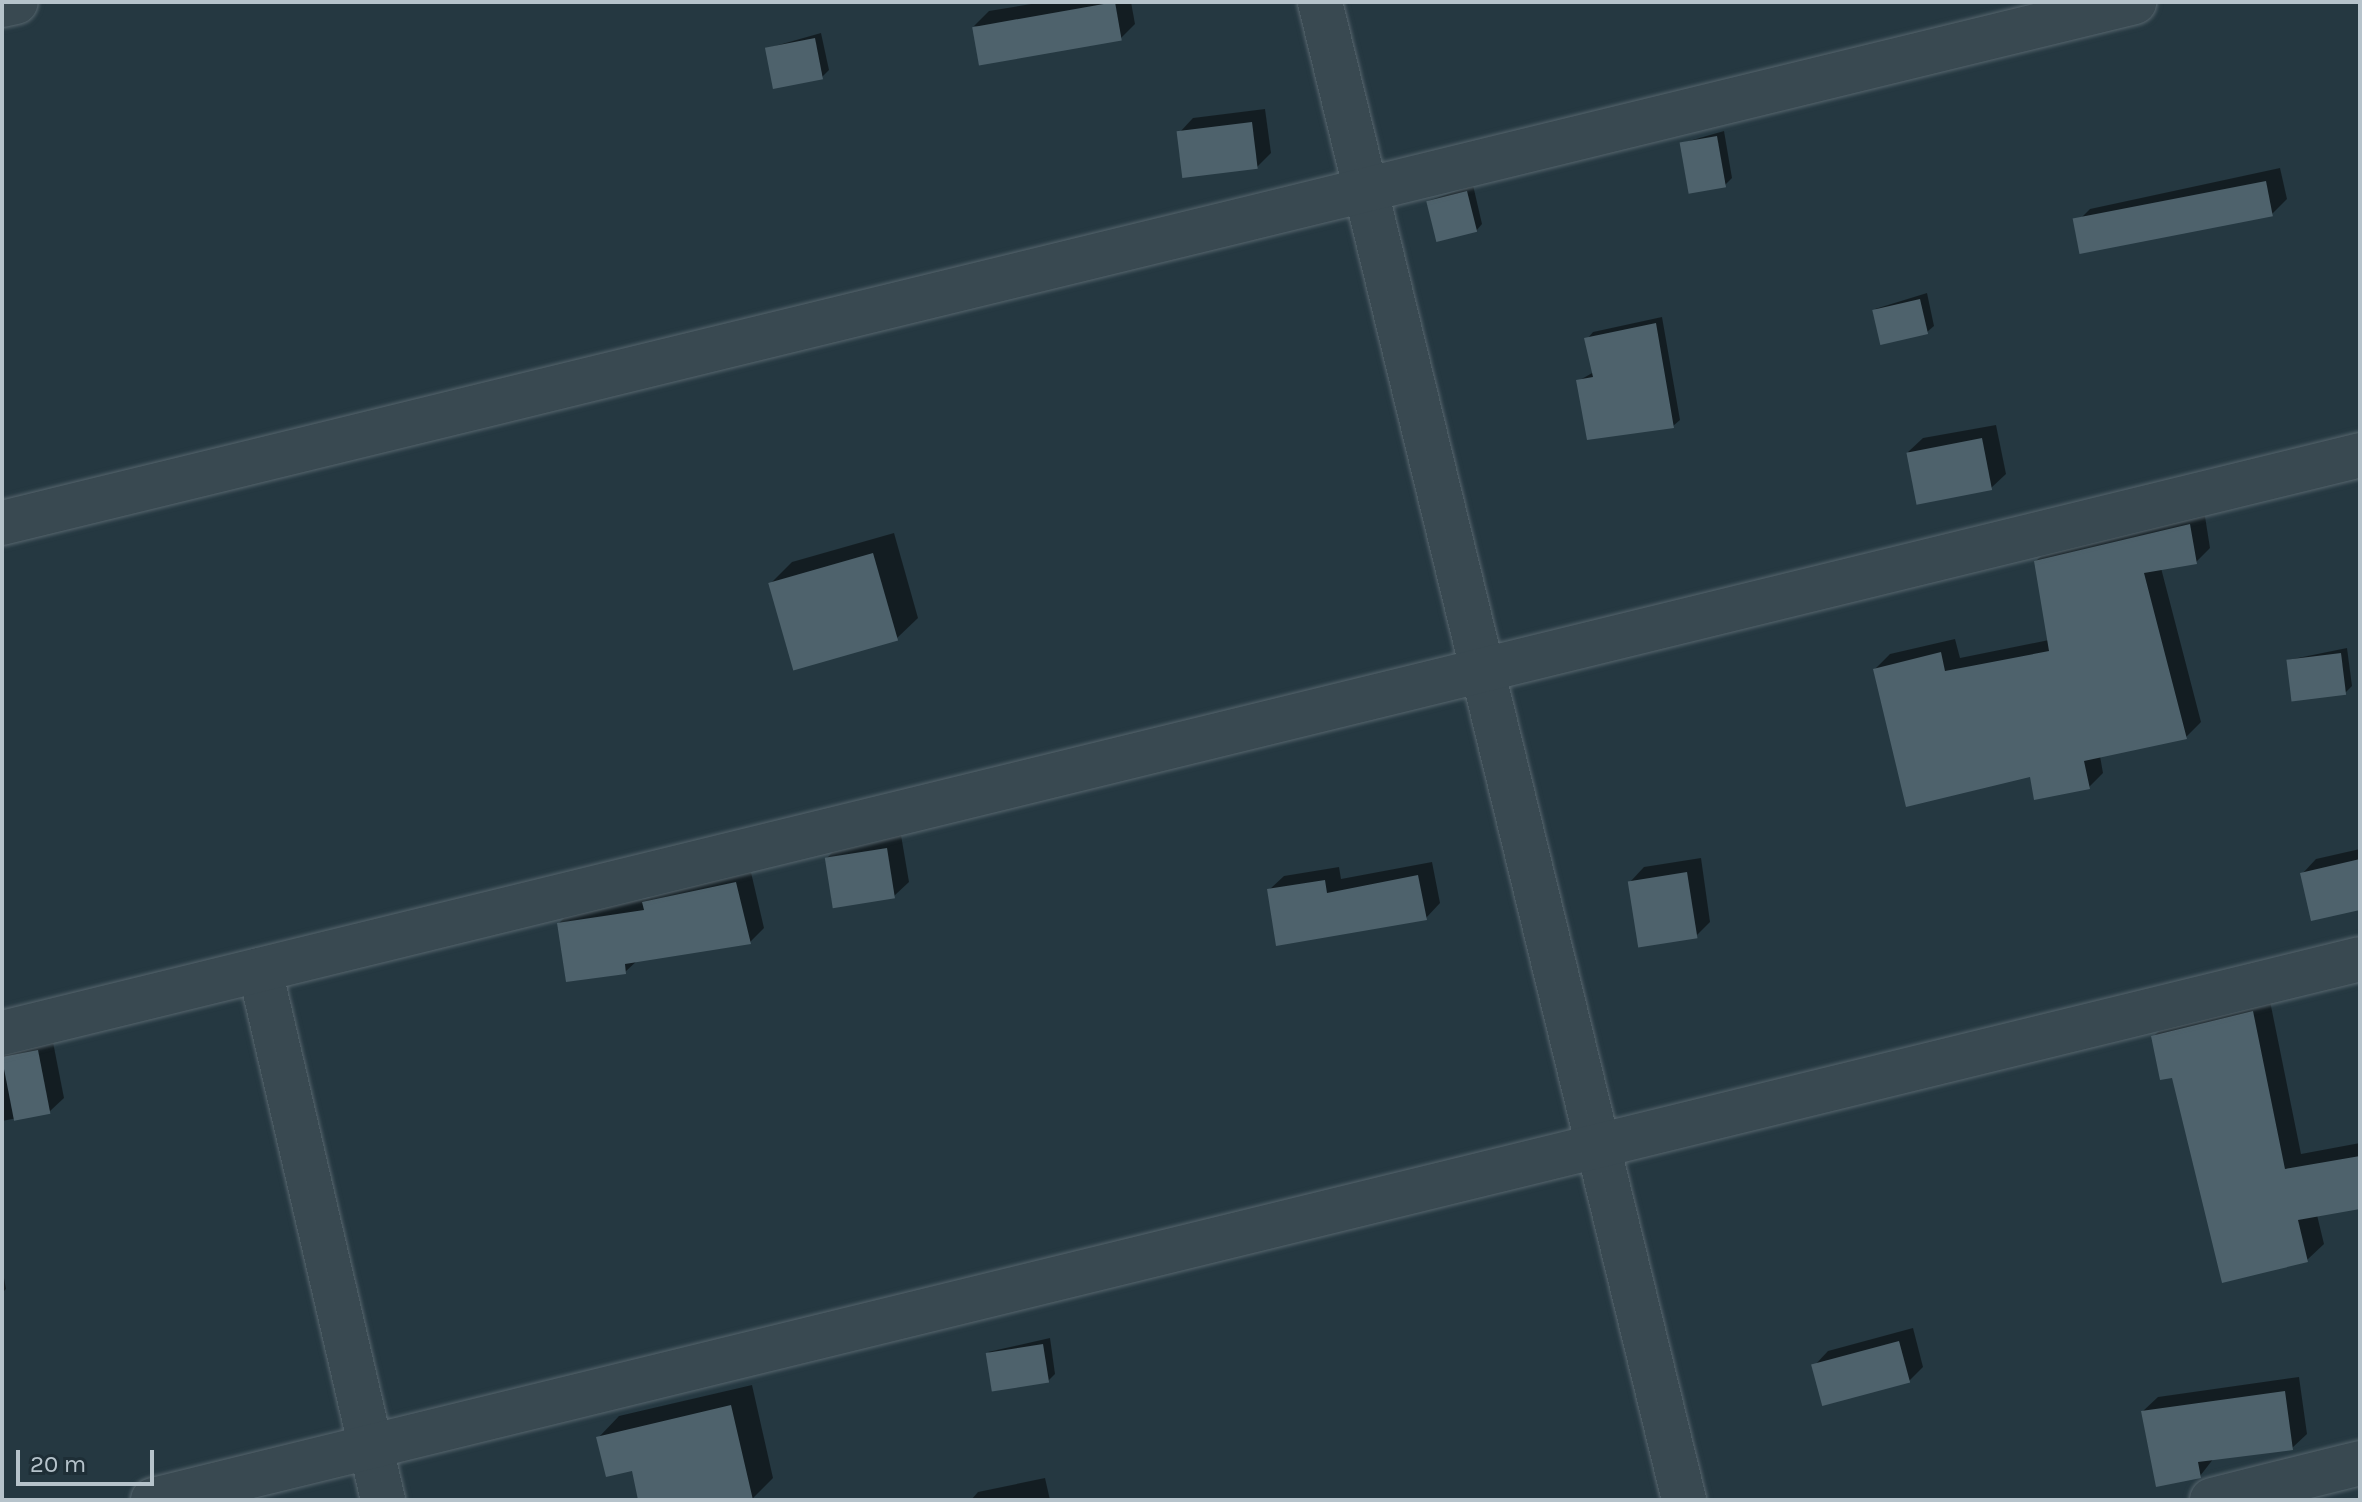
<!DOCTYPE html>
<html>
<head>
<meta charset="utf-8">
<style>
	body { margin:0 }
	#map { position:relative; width:2362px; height:1502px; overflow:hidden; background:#253841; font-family:Karla,sans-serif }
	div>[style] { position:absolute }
	.shadow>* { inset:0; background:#0007 }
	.building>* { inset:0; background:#4e626c; transform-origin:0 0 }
	.roads { filter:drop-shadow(0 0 2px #57666e) drop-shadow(0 0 2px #57666e) }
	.minor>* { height:44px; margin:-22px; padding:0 22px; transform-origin:22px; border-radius:22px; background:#394951 }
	span { translate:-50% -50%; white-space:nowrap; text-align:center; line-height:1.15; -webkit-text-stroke:6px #1e2e36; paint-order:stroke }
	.frame { position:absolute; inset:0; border:4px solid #b6c3cb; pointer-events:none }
	.scale { position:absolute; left:16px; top:1450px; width:138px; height:36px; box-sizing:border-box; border:4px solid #b6c3cb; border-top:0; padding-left:10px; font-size:24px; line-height:28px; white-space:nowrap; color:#b6c3cb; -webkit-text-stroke:6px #1e2e36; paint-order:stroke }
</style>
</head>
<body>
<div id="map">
	<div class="shadow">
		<i style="clip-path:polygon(1043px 2px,1131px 2px,1135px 24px,1121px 38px,974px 26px,989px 11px)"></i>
		<i style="clip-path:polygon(821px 33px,829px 70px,822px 77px,768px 48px)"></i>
		<i style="clip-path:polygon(1265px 109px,1271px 153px,1257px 167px,1179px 133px,1193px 118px)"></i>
		<i style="clip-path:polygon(1724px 131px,1732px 178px,1725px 185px,1682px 143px)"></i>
		<i style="clip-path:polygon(2280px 168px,2287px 199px,2272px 214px,2076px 223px,2090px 209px)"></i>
		<i style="clip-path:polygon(1473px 185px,1482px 224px,1476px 231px,1428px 201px)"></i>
		<i style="clip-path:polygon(1927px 293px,1934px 326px,1927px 332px,1875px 309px)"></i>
		<i style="clip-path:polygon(1662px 317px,1680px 420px,1673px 426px,1578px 381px,1594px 372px,1587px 339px,1593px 332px)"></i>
		<i style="clip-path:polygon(1996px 425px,2006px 474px,1991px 488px,1908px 452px,1923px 438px)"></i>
		<i style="clip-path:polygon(2204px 510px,2210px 548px,2196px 562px,2161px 568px,2201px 722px,2186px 737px,2100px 756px,2103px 773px,2089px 787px,2031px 775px,1875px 669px,1890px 654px,1955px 639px,1960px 658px,2049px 640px,2036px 561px,2051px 546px)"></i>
		<i style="clip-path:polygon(894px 533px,918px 618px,896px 639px,771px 583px,792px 562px)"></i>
		<i style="clip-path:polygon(2347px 648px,2352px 686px,2345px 693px,2288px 660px)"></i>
		<i style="clip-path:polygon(901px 835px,909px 882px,894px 896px,827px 858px,841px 843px)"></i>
		<i style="clip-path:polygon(2360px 849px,2360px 908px,2302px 874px,2316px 859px)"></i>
		<i style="clip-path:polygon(1701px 858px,1710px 922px,1696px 936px,1630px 882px,1644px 867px)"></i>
		<i style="clip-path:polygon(1432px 862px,1440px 903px,1426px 918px,1269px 890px,1284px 876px,1339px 867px,1341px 879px)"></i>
		<i style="clip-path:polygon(750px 868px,764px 928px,750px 942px,638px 960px,625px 972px,559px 923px,573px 909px,649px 898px,659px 888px)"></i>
		<i style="clip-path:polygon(2269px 996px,2301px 1154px,2360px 1143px,2360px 1207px,2317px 1215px,2324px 1244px,2307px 1260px,2153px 1037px,2170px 1020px)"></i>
		<i style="clip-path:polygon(52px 1037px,64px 1098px,49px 1112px,2px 1121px,2px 1048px)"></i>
		<i style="clip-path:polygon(2px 1267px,6px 1289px,2px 1293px)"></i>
		<i style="clip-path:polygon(1913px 1328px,1923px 1367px,1909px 1381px,1814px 1366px,1828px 1351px)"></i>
		<i style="clip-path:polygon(1050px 1338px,1055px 1374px,1048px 1381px,988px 1352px)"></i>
		<i style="clip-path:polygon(2299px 1377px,2307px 1434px,2292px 1448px,2214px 1458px,2200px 1476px,2143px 1411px,2158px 1397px)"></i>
		<i style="clip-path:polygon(752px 1385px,773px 1478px,752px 1499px,640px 1500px,633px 1469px,598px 1438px,619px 1416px)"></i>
		<i style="clip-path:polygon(1045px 1478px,1050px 1500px,971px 1500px,978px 1492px)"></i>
	</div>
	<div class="building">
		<i style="left:1115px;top:2px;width:39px;height:145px;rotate:80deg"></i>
		<i style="left:815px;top:38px;width:42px;height:51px;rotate:79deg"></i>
		<i style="left:1252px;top:122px;width:47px;height:76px;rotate:83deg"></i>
		<i style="left:1717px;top:136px;width:52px;height:38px;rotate:80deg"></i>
		<i style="left:2266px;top:181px;width:36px;height:197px;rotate:79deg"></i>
		<i style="left:1467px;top:191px;width:42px;height:42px;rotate:76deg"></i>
		<i style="left:1920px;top:299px;width:36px;height:49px;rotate:77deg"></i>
		<i style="clip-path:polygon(1656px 323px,1674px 428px,1587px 440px,1576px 380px,1593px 377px,1584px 338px)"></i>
		<i style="left:1982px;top:438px;width:53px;height:77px;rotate:79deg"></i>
		<i style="clip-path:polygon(2190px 524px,2197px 564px,2144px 573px,2187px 739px,2084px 761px,2090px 789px,2034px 800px,2030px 777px,1906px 807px,1873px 669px,1941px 652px,1945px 671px,2049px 651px,2034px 561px)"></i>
		<i style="left:873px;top:553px;width:91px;height:109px;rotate:74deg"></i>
		<i style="left:2341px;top:653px;width:42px;height:55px;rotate:83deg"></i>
		<i style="left:887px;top:848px;width:51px;height:63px;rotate:81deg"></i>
		<i style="clip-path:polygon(2360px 859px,2360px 910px,2311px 921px,2300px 873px)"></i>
		<i style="left:1687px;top:872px;width:67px;height:60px;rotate:81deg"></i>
		<i style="clip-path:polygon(1418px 875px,1427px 920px,1276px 946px,1267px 889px,1325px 880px,1327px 893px)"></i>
		<i style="clip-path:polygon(736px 882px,751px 944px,625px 964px,626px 974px,566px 982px,557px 923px,644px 910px,642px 902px)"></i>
		<i style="clip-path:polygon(2253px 1011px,2285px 1169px,2360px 1156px,2360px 1209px,2298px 1220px,2308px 1262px,2222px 1283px,2172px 1078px,2160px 1080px,2151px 1036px)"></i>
		<i style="left:38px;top:1050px;width:65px;height:37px;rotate:79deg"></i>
		<i style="left:1899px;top:1341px;width:43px;height:91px;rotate:75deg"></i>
		<i style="left:1043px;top:1344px;width:39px;height:58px;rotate:81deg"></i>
		<i style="clip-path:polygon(2285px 1391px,2293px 1450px,2198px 1462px,2201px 1478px,2156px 1487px,2141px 1411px)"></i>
		<i style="clip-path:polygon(731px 1405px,753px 1500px,638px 1500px,632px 1471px,606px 1477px,596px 1437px)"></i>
	</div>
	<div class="roads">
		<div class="minor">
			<i style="left:1320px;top:2px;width:1542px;rotate:76.34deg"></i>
			<i style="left:2px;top:5px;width:14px;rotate:-12deg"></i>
			<i style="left:2px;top:523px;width:2195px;rotate:-13.73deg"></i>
			<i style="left:260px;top:970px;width:544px;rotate:76.93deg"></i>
			<i style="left:2px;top:1033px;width:2428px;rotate:-13.77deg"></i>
			<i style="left:153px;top:1500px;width:2272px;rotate:-13.77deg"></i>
			<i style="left:2212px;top:1500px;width:153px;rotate:-14deg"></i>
		</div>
	</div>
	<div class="frame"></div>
	<div class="scale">20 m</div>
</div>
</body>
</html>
